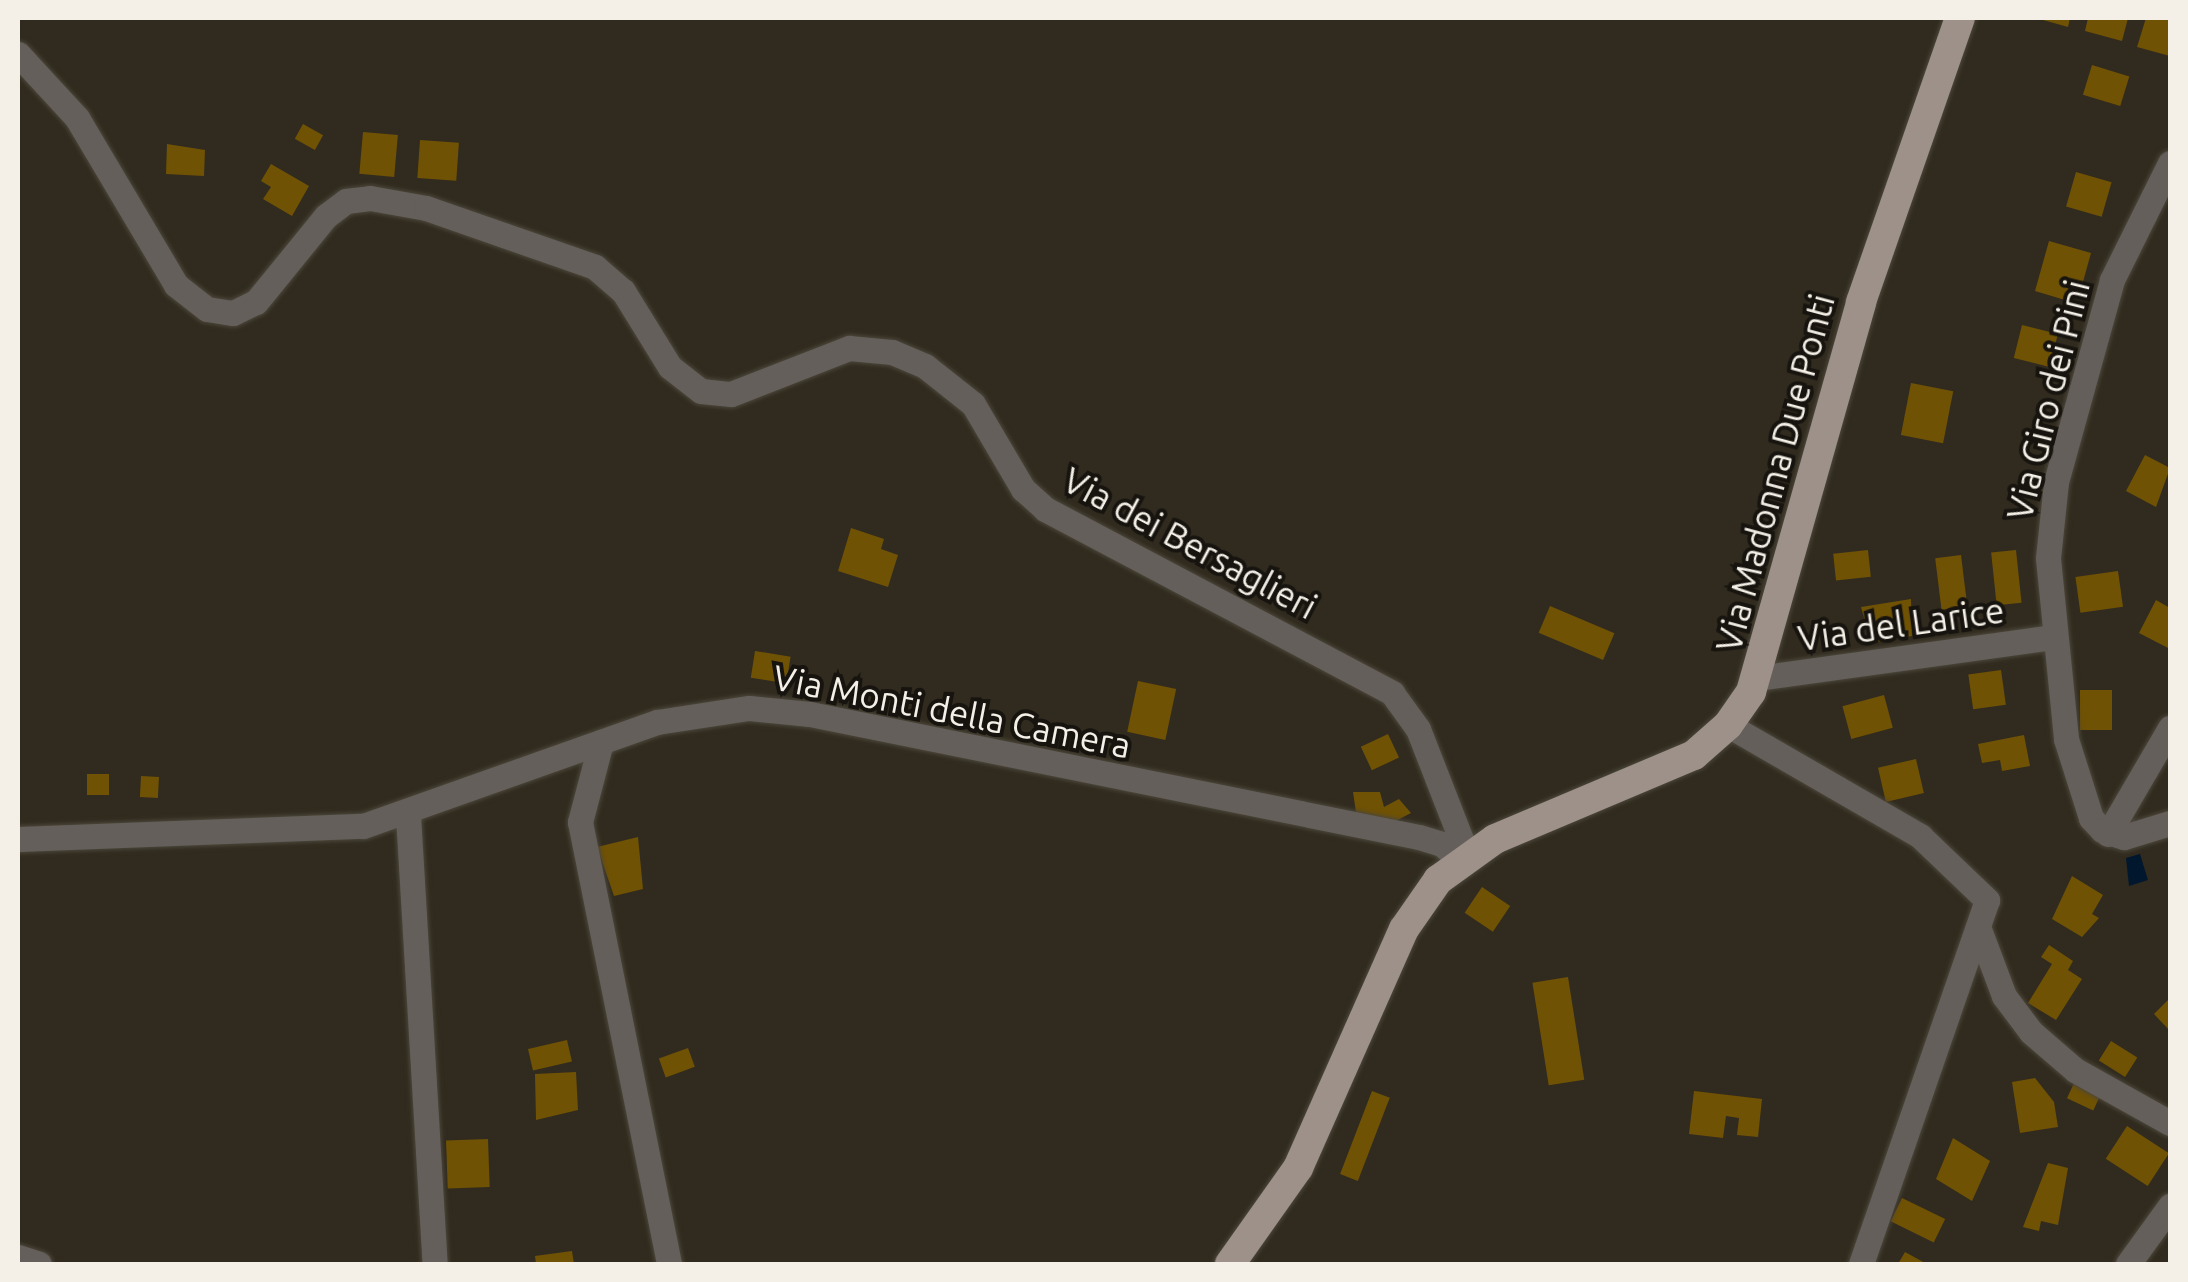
<!DOCTYPE html>
<html>
<head>
<meta charset="utf-8">
<style>
	body { margin:0 }
	#map { position:relative; width:2188px; height:1282px; overflow:hidden; background:#312b1f; font-family:Ubuntu,sans-serif }
	div>[style] { position:absolute }
	.water>* { inset:0; background:#00172e }
	.building>* { inset:0; background:#705204; transform-origin:0 0 }
	.roads { filter:drop-shadow(0 0 2px #4c473b) drop-shadow(0 0 2px #4c473b) }
	.minor>* { height:25px; margin:-12.5px; padding:0 12.5px; transform-origin:12.5px; border-radius:12.5px; background:#655f5b }
	.major>* { height:30px; margin:-15px; padding:0 15px; transform-origin:15px; border-radius:15px; background:#9e9189 }
	span { translate:-50% -50%; white-space:nowrap; text-align:center; line-height:1.15; -webkit-text-stroke:8px #17140f; paint-order:stroke }
	.street-label { font-size:35px; color:#f4f0e8 }
	.frame { position:absolute; inset:0; border:20px solid #f4f0e8; pointer-events:none }
</style>
</head>
<body>
<div id="map">
	<div class="water">
		<i style="clip-path:polygon(2140px 854px,2148px 880px,2129px 886px,2126px 858px)"></i>
	</div>
	<div class="building">
		<i style="clip-path:polygon(2036px 18px,2070px 18px,2068px 27px)"></i>
		<i style="clip-path:polygon(2088px 18px,2128px 18px,2122px 41px,2085px 31px)"></i>
		<i style="clip-path:polygon(2146px 18px,2170px 20px,2170px 56px,2137px 47px)"></i>
		<i style="left:2092px;top:65px;width:39px;height:31px;rotate:17deg"></i>
		<i style="left:303px;top:124px;width:23px;height:17px;rotate:29deg"></i>
		<i style="left:363px;top:132px;width:35px;height:42px;rotate:5deg"></i>
		<i style="left:420px;top:140px;width:39px;height:38px;rotate:4deg"></i>
		<i style="clip-path:polygon(167px 144px,205px 150px,204px 176px,166px 174px)"></i>
		<i style="clip-path:polygon(271px 164px,309px 186px,292px 216px,263px 199px,271px 187px,261px 181px)"></i>
		<i style="left:2076px;top:172px;width:37px;height:36px;rotate:16deg"></i>
		<i style="clip-path:polygon(2049px 241px,2091px 253px,2081px 289px,2069px 286px,2065px 300px,2035px 291px)"></i>
		<i style="left:2022px;top:325px;width:37px;height:34px;rotate:14deg"></i>
		<i style="left:1911px;top:383px;width:43px;height:53px;rotate:11deg"></i>
		<i style="clip-path:polygon(2145px 455px,2170px 468px,2156px 507px,2126px 491px)"></i>
		<i style="clip-path:polygon(851px 528px,884px 539px,881px 549px,898px 555px,888px 587px,838px 571px)"></i>
		<i style="left:1868px;top:550px;width:27px;height:35px;rotate:84deg"></i>
		<i style="left:2016px;top:550px;width:53px;height:25px;rotate:84deg"></i>
		<i style="left:1961px;top:555px;width:52px;height:26px;rotate:83deg"></i>
		<i style="left:2118px;top:571px;width:36px;height:43px;rotate:82deg"></i>
		<i style="clip-path:polygon(1911px 599px,1912px 636px,1871px 643px,1861px 607px)"></i>
		<i style="clip-path:polygon(2156px 600px,2170px 608px,2170px 649px,2139px 633px)"></i>
		<i style="left:1550px;top:606px;width:70px;height:29px;rotate:23deg"></i>
		<i style="left:755px;top:651px;width:36px;height:27px;rotate:9deg"></i>
		<i style="left:2001px;top:670px;width:35px;height:33px;rotate:82deg"></i>
		<i style="left:1138px;top:681px;width:39px;height:52px;rotate:12deg"></i>
		<i style="left:2080px;top:690px;width:32px;height:40px"></i>
		<i style="left:1884px;top:695px;width:34px;height:43px;rotate:75deg"></i>
		<i style="left:1388px;top:734px;width:26px;height:30px;rotate:65deg"></i>
		<i style="clip-path:polygon(2024px 735px,2030px 766px,2002px 771px,2000px 760px,1982px 763px,1978px 744px)"></i>
		<i style="left:1916px;top:759px;width:35px;height:39px;rotate:77deg"></i>
		<i style="left:87px;top:774px;width:22px;height:21px"></i>
		<i style="left:141px;top:776px;width:18px;height:21px;rotate:3deg"></i>
		<i style="clip-path:polygon(1353px 792px,1380px 792px,1384px 807px,1399px 799px,1411px 813px,1390px 824px,1357px 819px)"></i>
		<i style="clip-path:polygon(638px 837px,643px 889px,614px 896px,597px 847px)"></i>
		<i style="clip-path:polygon(2072px 876px,2103px 895px,2092px 914px,2099px 918px,2082px 937px,2052px 919px)"></i>
		<i style="left:1482px;top:887px;width:34px;height:31px;rotate:34deg"></i>
		<i style="clip-path:polygon(2049px 945px,2073px 961px,2068px 970px,2082px 979px,2056px 1020px,2028px 1003px,2052px 964px,2041px 957px)"></i>
		<i style="left:1568px;top:977px;width:104px;height:36px;rotate:81deg"></i>
		<i style="clip-path:polygon(2170px 998px,2170px 1031px,2154px 1014px)"></i>
		<i style="left:567px;top:1040px;width:22px;height:40px;rotate:77deg"></i>
		<i style="left:2111px;top:1041px;width:31px;height:23px;rotate:32deg"></i>
		<i style="left:688px;top:1048px;width:20px;height:31px;rotate:70deg"></i>
		<i style="clip-path:polygon(576px 1072px,578px 1110px,536px 1120px,535px 1074px)"></i>
		<i style="clip-path:polygon(2035px 1078px,2054px 1102px,2058px 1127px,2020px 1133px,2012px 1082px)"></i>
		<i style="left:2075px;top:1081px;width:29px;height:19px;rotate:25deg"></i>
		<i style="left:1372px;top:1091px;width:19px;height:89px;rotate:21deg"></i>
		<i style="clip-path:polygon(1694px 1091px,1762px 1099px,1758px 1137px,1737px 1135px,1739px 1118px,1726px 1116px,1723px 1138px,1689px 1134px)"></i>
		<i style="left:2127px;top:1126px;width:50px;height:39px;rotate:33deg"></i>
		<i style="clip-path:polygon(1953px 1138px,1990px 1161px,1972px 1201px,1936px 1179px)"></i>
		<i style="left:488px;top:1139px;width:48px;height:42px;rotate:88deg"></i>
		<i style="clip-path:polygon(2048px 1163px,2068px 1168px,2058px 1225px,2041px 1221px,2039px 1231px,2023px 1227px)"></i>
		<i style="left:1902px;top:1198px;width:48px;height:26px;rotate:26deg"></i>
		<i style="clip-path:polygon(572px 1251px,574px 1264px,536px 1264px,535px 1256px)"></i>
		<i style="clip-path:polygon(1905px 1252px,1927px 1264px,1898px 1264px)"></i>
	</div>
	<div class="roads">
		<div class="minor">
			<i style="left:18px;top:54px;width:87px;rotate:47.3deg"></i>
			<i style="left:77px;top:118px;width:194px;rotate:59.3deg"></i>
			<i style="left:176px;top:285px;width:39px;rotate:38deg"></i>
			<i style="left:207px;top:309px;width:26px;rotate:9deg"></i>
			<i style="left:233px;top:313px;width:25px;rotate:-26deg"></i>
			<i style="left:256px;top:302px;width:111px;rotate:-50.9deg"></i>
			<i style="left:326px;top:216px;width:25px;rotate:-37deg"></i>
			<i style="left:346px;top:201px;width:24px;rotate:-7deg"></i>
			<i style="left:370px;top:198px;width:57px;rotate:10.1deg"></i>
			<i style="left:426px;top:208px;width:179px;rotate:19.2deg"></i>
			<i style="left:595px;top:267px;width:37px;rotate:41deg"></i>
			<i style="left:623px;top:291px;width:89px;rotate:58.3deg"></i>
			<i style="left:670px;top:367px;width:39px;rotate:38deg"></i>
			<i style="left:701px;top:391px;width:30px;rotate:6deg"></i>
			<i style="left:731px;top:394px;width:127px;rotate:-21.3deg"></i>
			<i style="left:849px;top:348px;width:43px;rotate:5.3deg"></i>
			<i style="left:892px;top:352px;width:36px;rotate:23deg"></i>
			<i style="left:925px;top:366px;width:61px;rotate:38.4deg"></i>
			<i style="left:973px;top:404px;width:99px;rotate:59.5deg"></i>
			<i style="left:1023px;top:489px;width:30px;rotate:42deg"></i>
			<i style="left:1045px;top:509px;width:393px;rotate:27.9deg"></i>
			<i style="left:1392px;top:693px;width:44px;rotate:54.2deg"></i>
			<i style="left:1418px;top:729px;width:135px;rotate:68.7deg"></i>
			<i style="left:2170px;top:163px;width:131px;rotate:116.4deg"></i>
			<i style="left:2112px;top:280px;width:210px;rotate:105.5deg"></i>
			<i style="left:2056px;top:482px;width:76px;rotate:96deg"></i>
			<i style="left:2048px;top:558px;width:182px;rotate:84.3deg"></i>
			<i style="left:2066px;top:739px;width:83px;rotate:72.4deg"></i>
			<i style="left:2091px;top:818px;width:16px;rotate:47deg"></i>
			<i style="left:2102px;top:830px;width:23px;rotate:18deg"></i>
			<i style="left:2124px;top:837px;width:48px;rotate:-16.9deg"></i>
			<i style="left:1758px;top:678px;width:299px;rotate:-7.9deg"></i>
			<i style="left:1728px;top:725px;width:222px;rotate:30deg"></i>
			<i style="left:1920px;top:836px;width:93px;rotate:43.7deg"></i>
			<i style="left:1987px;top:900px;width:385px;rotate:109.1deg"></i>
			<i style="left:601px;top:742px;width:83px;rotate:104.7deg"></i>
			<i style="left:580px;top:822px;width:451px;rotate:78.6deg"></i>
			<i style="left:408px;top:815px;width:450px;rotate:86.6deg"></i>
			<i style="left:2108px;top:834px;width:123px;rotate:-59.7deg"></i>
			<i style="left:18px;top:839px;width:345px;rotate:-2.2deg"></i>
			<i style="left:363px;top:826px;width:312px;rotate:-19.5deg"></i>
			<i style="left:657px;top:722px;width:93px;rotate:-8.7deg"></i>
			<i style="left:749px;top:708px;width:61px;rotate:5.6deg"></i>
			<i style="left:810px;top:714px;width:621px;rotate:11.42deg"></i>
			<i style="left:1419px;top:837px;width:24px;rotate:17deg"></i>
			<i style="left:1442px;top:844px;width:24px;rotate:42deg"></i>
			<i style="left:1980px;top:932px;width:68px;rotate:69.4deg"></i>
			<i style="left:2004px;top:996px;width:45px;rotate:53.1deg"></i>
			<i style="left:2031px;top:1032px;width:58px;rotate:40.8deg"></i>
			<i style="left:2075px;top:1070px;width:109px;rotate:29.2deg"></i>
			<i style="left:18px;top:1257px;width:22px;rotate:18deg"></i>
			<i style="left:2128px;top:1264px;width:72px;rotate:-54.1deg"></i>
		</div>
		<div class="major">
			<i style="left:1230px;top:1264px;width:118px;rotate:-54.7deg"></i>
			<i style="left:1298px;top:1168px;width:261px;rotate:-66.1deg"></i>
			<i style="left:1404px;top:929px;width:60px;rotate:-55.2deg"></i>
			<i style="left:1438px;top:880px;width:70px;rotate:-35.7deg"></i>
			<i style="left:1495px;top:839px;width:216px;rotate:-22.9deg"></i>
			<i style="left:1694px;top:755px;width:45px;rotate:-41.4deg"></i>
			<i style="left:1728px;top:725px;width:40px;rotate:-55.1deg"></i>
			<i style="left:1751px;top:692px;width:405px;rotate:-74.2deg"></i>
			<i style="left:1861px;top:302px;width:301px;rotate:-70.8deg"></i>
		</div>
	</div>
	<div class="street-label">
		<span style="left:2048px;top:400px;rotate:-76deg">Via Giro dei Pini</span>
		<span style="left:1775px;top:473px;rotate:-75deg">Via Madonna Due Ponti</span>
		<span style="left:1190px;top:543px;rotate:28deg">Via dei Bersaglieri</span>
		<span style="left:1901px;top:624px;rotate:-8deg">Via del Larice</span>
		<span style="left:952px;top:711px;rotate:11deg">Via Monti della Camera</span>
	</div>
	<div class="frame"></div>
</div>
</body>
</html>
